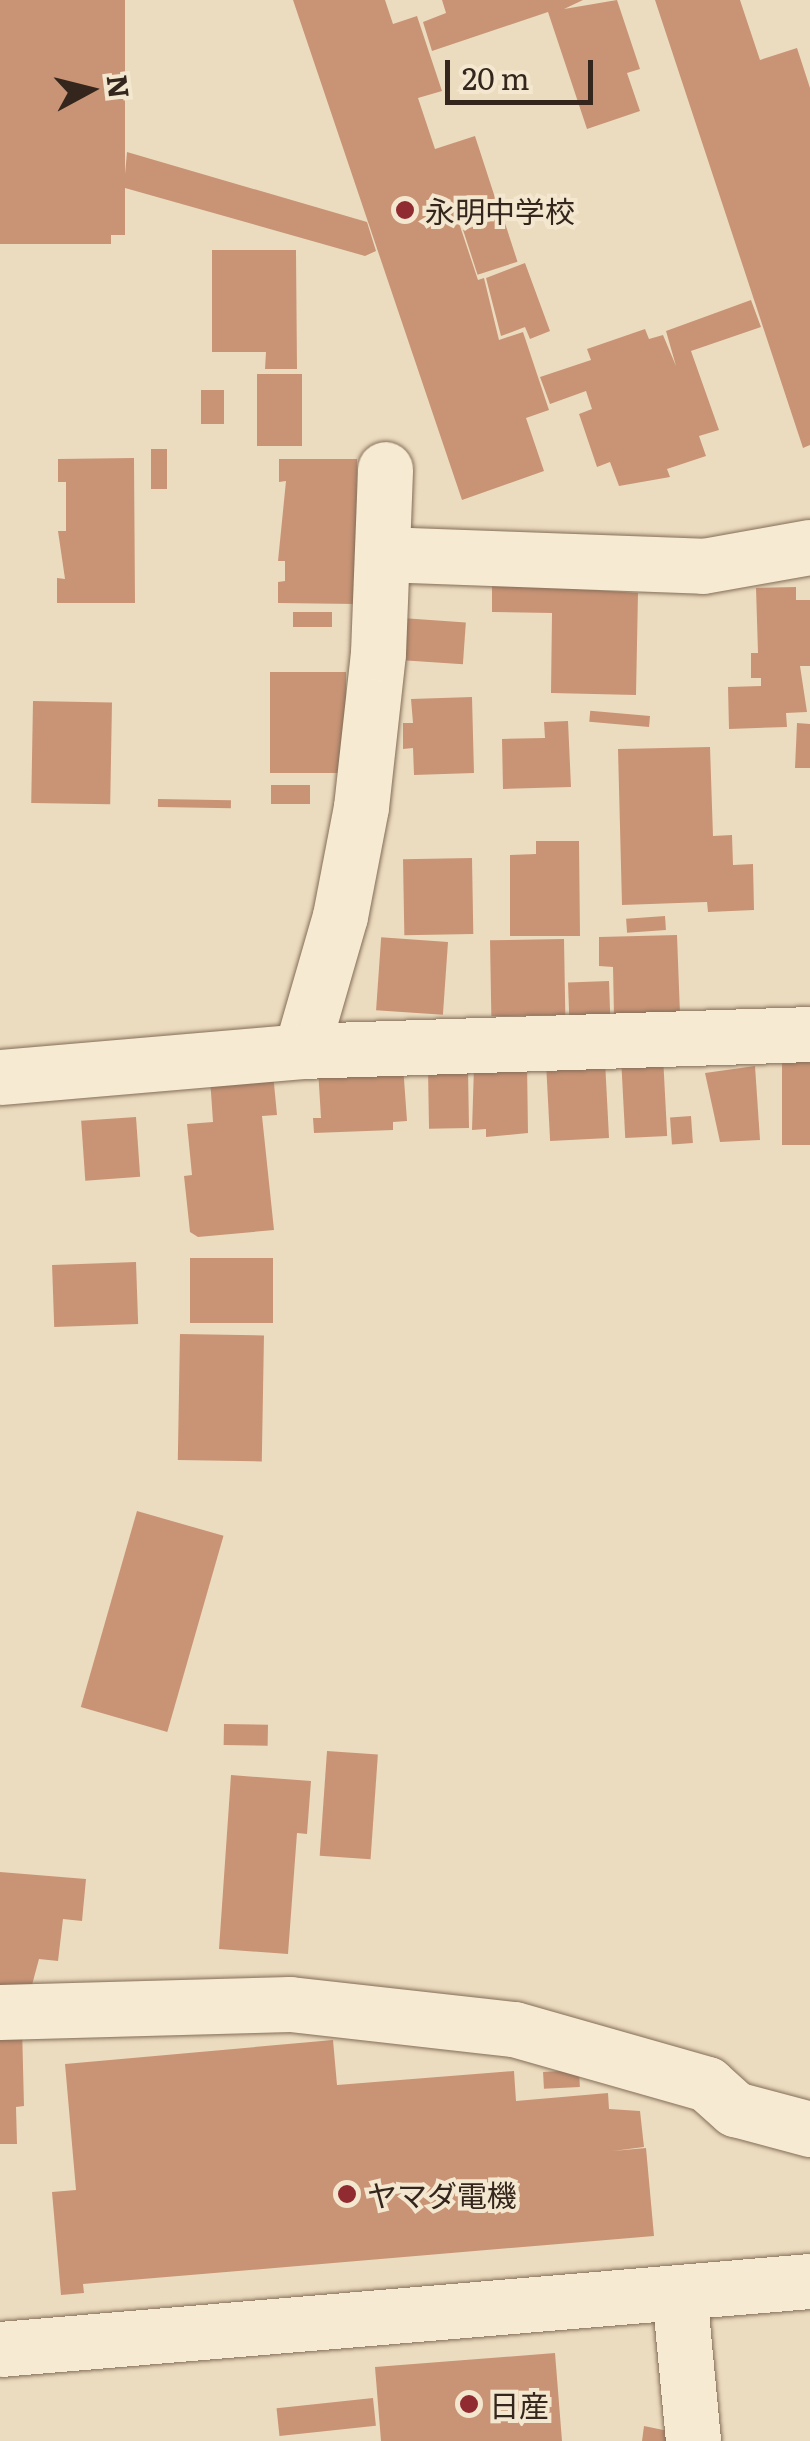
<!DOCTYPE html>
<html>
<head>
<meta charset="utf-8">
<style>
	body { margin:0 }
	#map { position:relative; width:810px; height:2441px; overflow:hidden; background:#ecdcbf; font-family:Literata,"Noto Sans JP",serif }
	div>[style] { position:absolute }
	.building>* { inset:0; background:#c99476; transform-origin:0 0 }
	.roads { filter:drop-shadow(0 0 2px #846d58) drop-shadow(0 0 2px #846d58) }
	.minor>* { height:55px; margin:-27.5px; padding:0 27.5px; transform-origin:27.5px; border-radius:27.5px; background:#f7ead2 }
	.dots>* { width:28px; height:28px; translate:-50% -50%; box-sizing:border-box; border:5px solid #f4e7cf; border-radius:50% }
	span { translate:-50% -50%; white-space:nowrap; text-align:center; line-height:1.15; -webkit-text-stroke:8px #f4e7cf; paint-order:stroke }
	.poi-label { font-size:30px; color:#34261c }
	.left { translate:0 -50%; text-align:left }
	.north { position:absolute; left:40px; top:40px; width:100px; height:100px; -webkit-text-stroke:8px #f4e7cf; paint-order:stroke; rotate:83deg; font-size:28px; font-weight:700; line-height:40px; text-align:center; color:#34261c }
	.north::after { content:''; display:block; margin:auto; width:35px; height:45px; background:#34261c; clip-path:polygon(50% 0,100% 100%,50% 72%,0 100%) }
	.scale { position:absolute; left:445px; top:60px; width:148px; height:45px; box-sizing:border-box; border:5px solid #34261c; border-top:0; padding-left:12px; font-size:30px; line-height:35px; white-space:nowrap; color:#34261c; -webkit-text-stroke:8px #f4e7cf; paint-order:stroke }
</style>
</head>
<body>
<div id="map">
	<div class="building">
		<i style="clip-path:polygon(0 0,125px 0,125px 174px,127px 152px,367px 222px,376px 251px,365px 256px,125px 188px,125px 235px,111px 235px,111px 244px,0 244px)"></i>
		<i style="clip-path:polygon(293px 0,385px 0,393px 24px,417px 16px,442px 91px,418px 98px,435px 149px,475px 136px,500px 213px,460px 226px,478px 280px,484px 278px,499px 340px,523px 332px,549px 410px,526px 418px,544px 471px,462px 500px)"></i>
		<i style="clip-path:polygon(442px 0,583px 0,564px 9px,617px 0,640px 69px,627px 73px,640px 111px,587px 129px,548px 12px,432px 51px,423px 22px,446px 13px)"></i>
		<i style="clip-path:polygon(655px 0,740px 0,760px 60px,797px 48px,810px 88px,810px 445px,803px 448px)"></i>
		<i style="left:503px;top:217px;width:47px;height:42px;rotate:72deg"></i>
		<i style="clip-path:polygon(212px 250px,296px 250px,297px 369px,265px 369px,266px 352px,212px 352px)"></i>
		<i style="clip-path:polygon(525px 263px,550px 331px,530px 339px,525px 327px,501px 336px,486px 278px)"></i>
		<i style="clip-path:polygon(751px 300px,761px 327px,691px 351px,719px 430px,699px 436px,706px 456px,667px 469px,670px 477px,619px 486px,610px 462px,597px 467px,579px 414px,592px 409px,586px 391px,550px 404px,540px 377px,591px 360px,587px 349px,645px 329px,649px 339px,663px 335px,676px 366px,666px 331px)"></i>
		<i style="left:257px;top:374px;width:45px;height:72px"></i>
		<i style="left:201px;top:390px;width:23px;height:34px"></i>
		<i style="left:151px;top:449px;width:16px;height:40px"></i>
		<i style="clip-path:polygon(134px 458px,135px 603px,57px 603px,57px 578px,65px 579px,58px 531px,66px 531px,66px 482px,58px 482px,58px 459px)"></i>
		<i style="clip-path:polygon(279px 459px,357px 459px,356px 604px,278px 603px,278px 582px,285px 581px,285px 561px,278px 561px,286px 481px,279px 482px)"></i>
		<i style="clip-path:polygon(492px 583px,638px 593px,636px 695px,551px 693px,552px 613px,492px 612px)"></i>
		<i style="clip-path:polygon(796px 587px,796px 600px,810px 600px,810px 666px,800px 666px,807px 712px,786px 713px,787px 727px,729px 729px,728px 687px,761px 686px,761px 678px,751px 678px,751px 653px,758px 653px,756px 588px)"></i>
		<i style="left:293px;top:612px;width:39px;height:15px"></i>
		<i style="left:402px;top:618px;width:64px;height:42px;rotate:4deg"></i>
		<i style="left:270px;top:672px;width:76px;height:101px"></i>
		<i style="clip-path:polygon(472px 697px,474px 773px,414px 775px,413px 748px,403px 749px,403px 723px,413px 723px,411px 699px)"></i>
		<i style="left:33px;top:701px;width:79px;height:102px;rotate:1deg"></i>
		<i style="left:650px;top:716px;width:11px;height:60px;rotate:95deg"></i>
		<i style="clip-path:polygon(568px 721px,571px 787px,503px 789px,502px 739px,545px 738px,544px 722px)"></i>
		<i style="clip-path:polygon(797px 723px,810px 724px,810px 768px,795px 768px)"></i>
		<i style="clip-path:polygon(710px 747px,713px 836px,732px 835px,733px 865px,753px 864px,754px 910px,708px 912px,707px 902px,622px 905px,618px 749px)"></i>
		<i style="left:271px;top:785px;width:39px;height:19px"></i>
		<i style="left:158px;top:799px;width:73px;height:8px;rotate:1deg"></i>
		<i style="clip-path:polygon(536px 841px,579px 841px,580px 936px,510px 936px,510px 855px,536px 854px)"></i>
		<i style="left:472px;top:858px;width:76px;height:69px;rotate:89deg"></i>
		<i style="left:665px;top:916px;width:14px;height:39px;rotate:86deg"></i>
		<i style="clip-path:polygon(677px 935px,680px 1014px,614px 1016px,613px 967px,599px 966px,599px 937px)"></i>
		<i style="left:564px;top:939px;width:76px;height:74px;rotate:89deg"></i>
		<i style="left:448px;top:942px;width:73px;height:67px;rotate:94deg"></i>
		<i style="left:609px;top:981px;width:38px;height:41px;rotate:88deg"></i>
		<i style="left:663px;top:1056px;width:80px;height:42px;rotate:87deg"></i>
		<i style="left:782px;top:1057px;width:28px;height:88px"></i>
		<i style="left:605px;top:1061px;width:77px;height:59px;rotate:87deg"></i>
		<i style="clip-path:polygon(527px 1062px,528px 1133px,486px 1137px,486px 1129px,472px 1130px,474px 1066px)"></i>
		<i style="clip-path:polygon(403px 1065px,407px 1121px,393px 1122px,393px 1130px,314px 1133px,313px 1118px,321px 1118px,318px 1069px)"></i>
		<i style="clip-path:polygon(755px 1066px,760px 1140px,720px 1142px,705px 1073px)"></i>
		<i style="left:468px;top:1069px;width:59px;height:40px;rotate:89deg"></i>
		<i style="clip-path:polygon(273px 1073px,277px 1115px,262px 1116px,274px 1230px,198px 1237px,190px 1232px,184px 1176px,192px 1175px,187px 1124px,213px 1122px,210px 1078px)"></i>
		<i style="left:691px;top:1116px;width:27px;height:21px;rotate:86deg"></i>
		<i style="left:136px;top:1117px;width:60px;height:55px;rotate:86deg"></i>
		<i style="left:190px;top:1258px;width:83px;height:65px"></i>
		<i style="left:136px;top:1262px;width:62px;height:84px;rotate:88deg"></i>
		<i style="left:180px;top:1334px;width:84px;height:126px;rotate:1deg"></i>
		<i style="left:137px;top:1511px;width:90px;height:204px;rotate:16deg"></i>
		<i style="left:224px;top:1724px;width:44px;height:21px;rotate:1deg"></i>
		<i style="left:327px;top:1751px;width:51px;height:105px;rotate:4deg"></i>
		<i style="clip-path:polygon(231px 1775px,311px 1781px,307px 1834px,297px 1833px,288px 1954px,219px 1949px)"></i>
		<i style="clip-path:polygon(0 1872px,86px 1879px,82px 1921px,63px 1919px,58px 1961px,39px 1959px,29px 1996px,0 1994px)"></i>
		<i style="clip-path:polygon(22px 2026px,24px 2106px,16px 2107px,17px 2144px,0 2144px,0 2027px)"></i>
		<i style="clip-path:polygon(333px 2040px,337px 2085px,514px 2071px,516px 2101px,608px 2093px,609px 2109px,640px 2111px,644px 2147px,613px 2151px,646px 2148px,654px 2236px,83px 2284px,84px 2293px,61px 2295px,52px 2192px,76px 2190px,65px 2064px)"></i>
		<i style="left:579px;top:2070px;width:17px;height:36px;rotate:87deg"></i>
		<i style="clip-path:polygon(555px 2353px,562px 2441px,381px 2441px,375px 2367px)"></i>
		<i style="left:373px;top:2398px;width:28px;height:97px;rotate:84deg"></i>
		<i style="clip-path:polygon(644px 2426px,678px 2433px,676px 2441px,642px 2441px)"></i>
	</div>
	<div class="roads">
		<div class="minor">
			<i style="left:382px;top:554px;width:321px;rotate:2.1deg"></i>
			<i style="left:703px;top:566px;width:109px;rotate:-10.1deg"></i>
			<i style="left:301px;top:1051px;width:141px;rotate:-73.9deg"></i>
			<i style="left:340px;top:916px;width:111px;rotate:-79.1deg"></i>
			<i style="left:361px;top:807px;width:155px;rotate:-83.7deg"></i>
			<i style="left:378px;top:653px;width:184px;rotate:-87.8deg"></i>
			<i style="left:0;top:1077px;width:302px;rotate:-4.9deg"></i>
			<i style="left:301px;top:1051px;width:509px;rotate:-1.91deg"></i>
			<i style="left:0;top:2012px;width:290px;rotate:-1.6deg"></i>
			<i style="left:290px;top:2004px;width:225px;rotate:6.4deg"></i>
			<i style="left:514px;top:2029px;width:201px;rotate:15.9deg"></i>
			<i style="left:707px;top:2084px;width:38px;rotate:42deg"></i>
			<i style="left:735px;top:2109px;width:78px;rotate:14.9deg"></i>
			<i style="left:679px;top:2292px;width:150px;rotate:84.6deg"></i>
			<i style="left:0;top:2349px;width:813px;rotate:-4.8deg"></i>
		</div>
	</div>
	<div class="dots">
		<i style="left:405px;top:210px;background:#912b32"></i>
		<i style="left:347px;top:2194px;background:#912b32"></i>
		<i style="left:469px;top:2404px;background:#912b32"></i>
	</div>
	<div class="poi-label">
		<span class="left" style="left:425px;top:210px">永明中学校</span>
		<span class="left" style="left:367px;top:2194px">ヤマダ電機</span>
		<span class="left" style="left:489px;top:2404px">日産</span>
	</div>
	<div class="north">N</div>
	<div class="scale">20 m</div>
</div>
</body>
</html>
